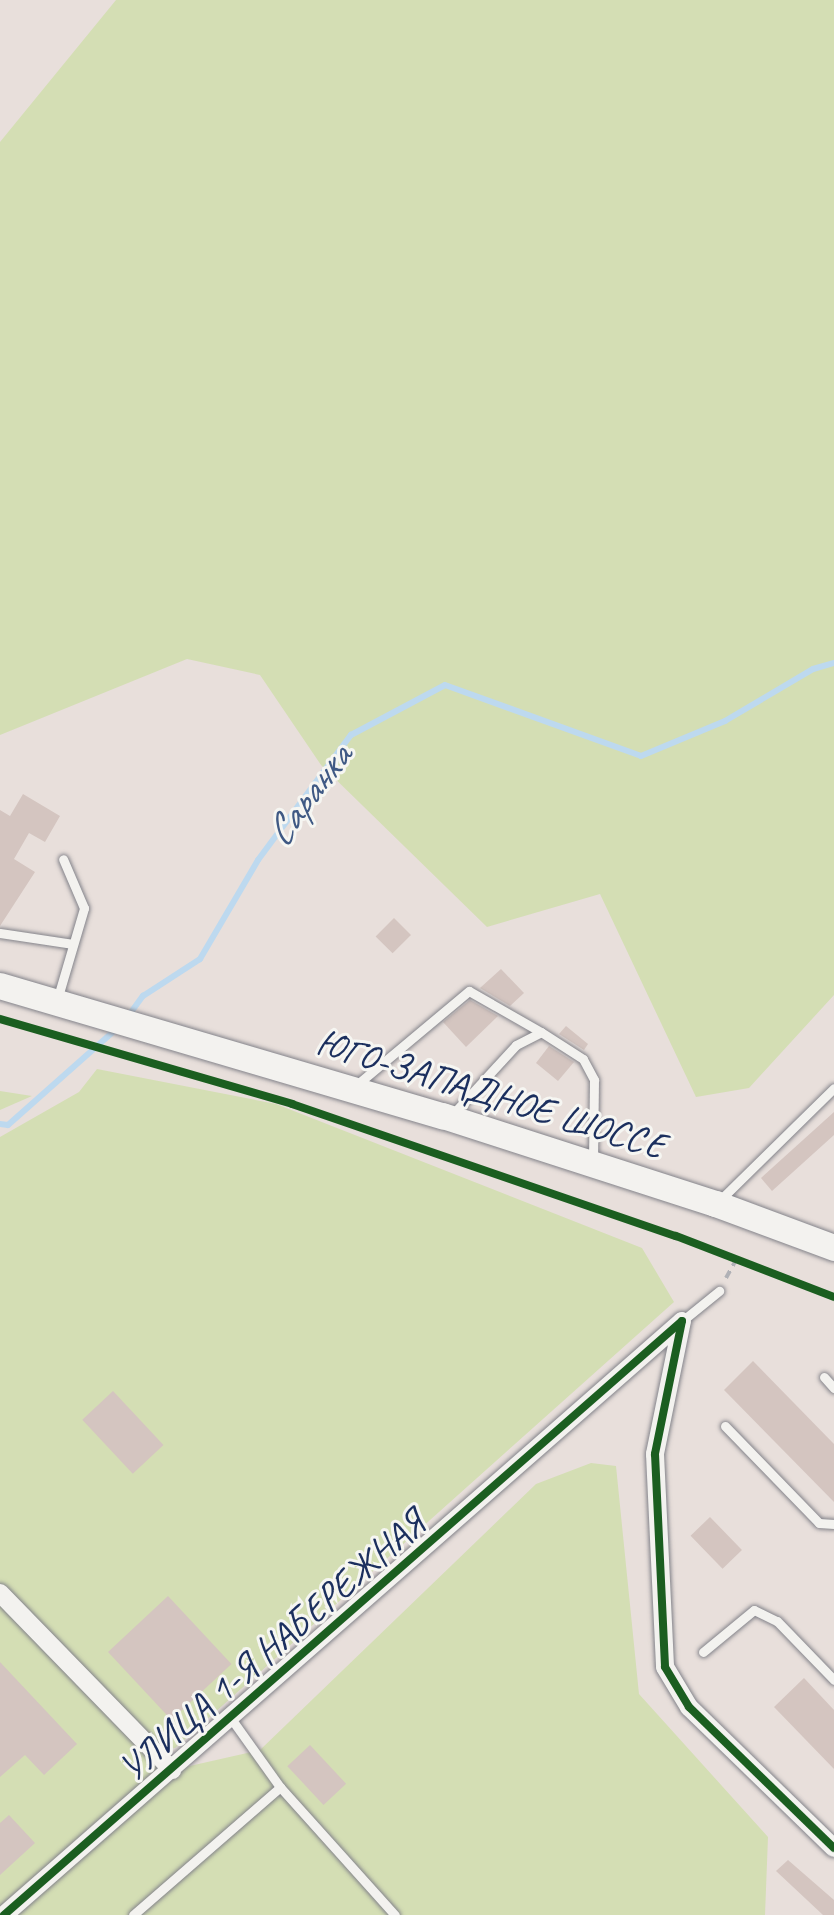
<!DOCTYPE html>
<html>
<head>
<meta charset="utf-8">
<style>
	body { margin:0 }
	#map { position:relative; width:834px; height:1915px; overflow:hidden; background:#e8dfdb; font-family:Caveat,sans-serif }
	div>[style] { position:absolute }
	.green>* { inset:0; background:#d4deb4 }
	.stream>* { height:6px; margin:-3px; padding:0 3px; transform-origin:3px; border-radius:3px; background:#bdd9ef }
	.building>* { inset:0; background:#d4c5c0; transform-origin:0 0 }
	.path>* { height:4px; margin-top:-2px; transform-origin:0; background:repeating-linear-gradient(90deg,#b0b1b6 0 8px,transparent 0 14px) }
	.roads { filter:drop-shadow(0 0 2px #83838a) drop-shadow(0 0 2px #83838a) }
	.service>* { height:9px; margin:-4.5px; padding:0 4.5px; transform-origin:4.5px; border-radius:4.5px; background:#f3f2ef }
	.minor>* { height:18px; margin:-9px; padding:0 9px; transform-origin:9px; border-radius:9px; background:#f3f2ef }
	.secondary>* { height:26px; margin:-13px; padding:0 13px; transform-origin:13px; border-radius:13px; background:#f3f2ef }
	.cycleway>* { height:8px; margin:-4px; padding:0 4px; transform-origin:4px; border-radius:4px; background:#1b5e20 }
	span { translate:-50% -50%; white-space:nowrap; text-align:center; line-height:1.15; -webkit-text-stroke:6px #f6f6f2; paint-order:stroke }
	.street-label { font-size:38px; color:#1b2f5e }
	.water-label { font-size:40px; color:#3f5984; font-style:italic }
</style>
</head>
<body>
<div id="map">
	<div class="green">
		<i style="clip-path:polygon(116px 0,834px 0,834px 995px,749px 1088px,696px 1097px,600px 894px,487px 927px,321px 765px,260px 675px,187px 659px,0 735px,0 142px)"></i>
		<i style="clip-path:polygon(97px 1069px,276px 1104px,642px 1248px,674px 1302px,175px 1748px,163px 1750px,0 1587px,0 1137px,79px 1092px)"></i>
		<i style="clip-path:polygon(0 1091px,32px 1096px,0 1110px)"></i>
		<i style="clip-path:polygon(591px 1463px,616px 1466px,639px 1694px,768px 1837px,765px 1915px,0 1915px,0 1593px,172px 1770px,260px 1750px,536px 1484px)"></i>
	</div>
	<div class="stream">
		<i style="left:129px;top:1015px;width:24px;rotate:-54deg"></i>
		<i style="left:143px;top:996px;width:68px;rotate:-33deg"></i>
		<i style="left:200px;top:959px;width:115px;rotate:-59.6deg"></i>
		<i style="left:258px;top:860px;width:156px;rotate:-53.4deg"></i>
		<i style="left:351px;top:735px;width:106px;rotate:-28deg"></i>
		<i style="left:445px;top:685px;width:208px;rotate:19.9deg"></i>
		<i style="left:641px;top:756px;width:91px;rotate:-22.6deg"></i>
		<i style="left:725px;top:721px;width:102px;rotate:-30.6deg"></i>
		<i style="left:813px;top:669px;width:22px;rotate:-16deg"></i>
		<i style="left:0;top:1124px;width:8px;rotate:7deg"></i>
		<i style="left:8px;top:1125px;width:144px;rotate:-41.6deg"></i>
	</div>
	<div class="building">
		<i style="clip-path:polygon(23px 794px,60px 816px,45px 842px,29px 833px,14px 859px,35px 872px,0 926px,0 810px,10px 816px)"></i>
		<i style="left:394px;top:918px;width:24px;height:26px;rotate:45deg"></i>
		<i style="clip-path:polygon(501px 969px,524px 993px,510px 1006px,480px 988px)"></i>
		<i style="clip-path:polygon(470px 1000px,498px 1016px,466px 1047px,443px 1022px)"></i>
		<i style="clip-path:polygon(566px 1026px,588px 1044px,584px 1050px,559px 1034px)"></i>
		<i style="clip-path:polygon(549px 1046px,574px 1062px,558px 1081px,536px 1063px)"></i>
		<i style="clip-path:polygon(834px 1112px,834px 1135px,772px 1191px,761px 1178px)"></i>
		<i style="clip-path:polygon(753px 1361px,834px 1444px,834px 1502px,724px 1390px)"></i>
		<i style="left:113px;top:1391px;width:74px;height:42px;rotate:47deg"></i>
		<i style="left:710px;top:1517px;width:46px;height:27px;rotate:46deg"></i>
		<i style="left:168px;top:1596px;width:93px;height:82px;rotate:47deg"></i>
		<i style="clip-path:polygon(0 1662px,77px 1744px,44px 1775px,25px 1755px,0 1777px)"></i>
		<i style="clip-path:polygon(804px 1678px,834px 1710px,834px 1769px,774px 1707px)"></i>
		<i style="left:310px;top:1745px;width:53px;height:31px;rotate:47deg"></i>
		<i style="clip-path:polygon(9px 1815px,35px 1843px,0 1875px,0 1823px)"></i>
		<i style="clip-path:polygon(788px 1860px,834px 1900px,834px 1915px,823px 1915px,776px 1871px)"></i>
	</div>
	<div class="path">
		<i style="left:726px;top:1278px;width:21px;rotate:-61deg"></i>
	</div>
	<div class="roads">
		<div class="service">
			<i style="left:0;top:933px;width:74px;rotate:8.6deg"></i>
			<i style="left:57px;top:1000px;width:96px;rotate:-73.6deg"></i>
			<i style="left:84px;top:908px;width:53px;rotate:-113.2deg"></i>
			<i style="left:354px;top:1087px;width:150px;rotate:-39.9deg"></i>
			<i style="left:469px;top:991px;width:83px;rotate:29.7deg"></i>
			<i style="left:451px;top:1116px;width:96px;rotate:-47.5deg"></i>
			<i style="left:516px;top:1045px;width:28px;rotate:-27deg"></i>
			<i style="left:541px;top:1032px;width:50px;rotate:32.7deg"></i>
			<i style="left:583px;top:1059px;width:24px;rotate:62deg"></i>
			<i style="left:594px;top:1080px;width:82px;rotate:90.7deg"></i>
			<i style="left:719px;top:1201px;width:161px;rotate:-44.5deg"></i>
			<i style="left:682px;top:1321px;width:48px;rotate:-39deg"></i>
			<i style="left:824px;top:1377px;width:15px;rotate:48deg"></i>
			<i style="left:725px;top:1426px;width:135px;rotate:45.9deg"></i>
			<i style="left:819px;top:1523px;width:15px;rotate:4deg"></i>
			<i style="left:703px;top:1652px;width:66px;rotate:-39.5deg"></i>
			<i style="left:754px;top:1610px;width:25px;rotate:26deg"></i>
			<i style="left:777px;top:1621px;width:82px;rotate:46deg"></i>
			<i style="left:230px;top:1717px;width:86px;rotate:54.5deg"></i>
			<i style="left:280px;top:1787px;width:172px;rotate:48.1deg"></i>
			<i style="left:133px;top:1915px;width:195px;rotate:-41deg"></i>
		</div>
		<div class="minor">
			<i style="left:682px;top:1321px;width:136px;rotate:101.5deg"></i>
			<i style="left:655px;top:1454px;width:213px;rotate:87.3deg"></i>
			<i style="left:665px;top:1667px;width:47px;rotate:59deg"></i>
			<i style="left:689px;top:1707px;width:202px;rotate:44.2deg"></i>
			<i style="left:0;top:1593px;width:247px;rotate:45.8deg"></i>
			<i style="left:4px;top:1915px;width:901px;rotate:-41.22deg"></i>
		</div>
		<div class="secondary">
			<i style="left:0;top:986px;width:462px;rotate:16.4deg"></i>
			<i style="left:443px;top:1116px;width:287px;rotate:17.9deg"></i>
			<i style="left:716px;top:1204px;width:126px;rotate:20.4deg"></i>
		</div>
	</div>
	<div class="cycleway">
		<i style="left:0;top:1019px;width:304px;rotate:16.2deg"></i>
		<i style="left:292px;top:1104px;width:406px;rotate:19deg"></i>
		<i style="left:676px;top:1236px;width:169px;rotate:21.1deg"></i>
		<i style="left:682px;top:1321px;width:136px;rotate:101.5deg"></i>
		<i style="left:655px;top:1454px;width:213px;rotate:87.3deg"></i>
		<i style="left:665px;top:1667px;width:47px;rotate:59deg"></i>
		<i style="left:689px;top:1707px;width:202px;rotate:44.2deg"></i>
		<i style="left:4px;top:1915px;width:901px;rotate:-41.22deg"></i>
	</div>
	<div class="street-label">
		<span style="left:491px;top:1094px;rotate:17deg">ЮГО-ЗАПАДНОЕ ШОССЕ</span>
		<span style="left:272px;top:1646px;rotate:-41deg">УЛИЦА 1-Я НАБЕРЕЖНАЯ</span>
	</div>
	<div class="water-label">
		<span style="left:308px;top:795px;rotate:-53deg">Саранка</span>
	</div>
</div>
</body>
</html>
